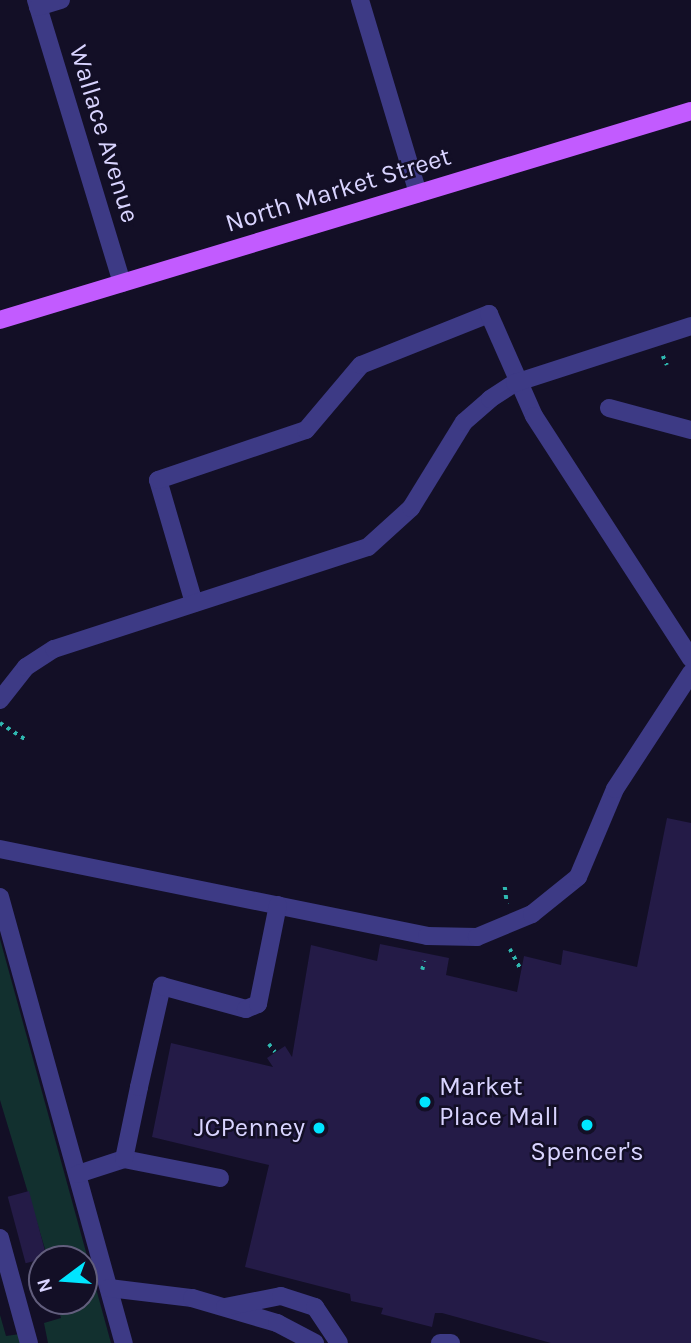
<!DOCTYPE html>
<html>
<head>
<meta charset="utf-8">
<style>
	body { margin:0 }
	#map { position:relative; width:691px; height:1343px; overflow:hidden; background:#130f26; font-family:Karla,sans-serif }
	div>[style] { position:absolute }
	.green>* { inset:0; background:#12302f }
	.building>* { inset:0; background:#241b47; transform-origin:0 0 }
	.path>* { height:3.5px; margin-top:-1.75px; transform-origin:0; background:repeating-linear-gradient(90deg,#2fb8b0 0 3.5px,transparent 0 8.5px) }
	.minor>* { height:18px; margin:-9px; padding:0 9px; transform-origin:9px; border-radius:9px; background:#3d3a85 }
	.major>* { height:18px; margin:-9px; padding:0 9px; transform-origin:9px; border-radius:9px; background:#c25bff }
	.dots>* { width:19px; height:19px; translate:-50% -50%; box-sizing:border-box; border:4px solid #130f26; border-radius:50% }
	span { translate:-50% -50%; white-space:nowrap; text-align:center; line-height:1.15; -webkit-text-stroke:5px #130f26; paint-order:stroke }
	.street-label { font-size:26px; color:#d9d4ff }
	.poi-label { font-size:26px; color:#d9d4ff }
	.left { translate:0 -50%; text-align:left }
	.right { translate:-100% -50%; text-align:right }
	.north { position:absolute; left:28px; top:1245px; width:70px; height:70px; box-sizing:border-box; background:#130f26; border:2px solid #625e7d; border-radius:50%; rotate:254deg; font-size:19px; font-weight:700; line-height:28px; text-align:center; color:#d9d4ff }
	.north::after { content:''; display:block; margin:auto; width:24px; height:32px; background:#00e5ff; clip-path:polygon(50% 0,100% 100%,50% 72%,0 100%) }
</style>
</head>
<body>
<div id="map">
	<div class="green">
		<i style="clip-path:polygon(0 939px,111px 1343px,48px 1343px,44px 1323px,61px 1318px,56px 1301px,84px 1301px,84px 1259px,48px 1259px,0 1100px)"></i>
		<i style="clip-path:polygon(0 1315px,6px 1336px,20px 1334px,23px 1343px,0 1343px)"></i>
	</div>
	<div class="building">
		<i style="clip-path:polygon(667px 818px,691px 823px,691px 1343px,551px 1343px,442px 1313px,435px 1313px,432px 1327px,381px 1314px,383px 1308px,351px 1301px,350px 1294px,245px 1267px,269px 1165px,152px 1137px,171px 1043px,273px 1067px,267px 1058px,285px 1046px,292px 1057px,311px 945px,377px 961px,380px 944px,449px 958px,446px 975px,517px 992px,524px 956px,561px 965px,563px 950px,637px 967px)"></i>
		<i style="left:29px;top:1191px;width:69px;height:22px;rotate:75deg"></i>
	</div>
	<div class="path">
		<i style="left:663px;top:356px;width:10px;rotate:66deg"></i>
		<i style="left:0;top:723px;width:33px;rotate:33deg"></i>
		<i style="left:505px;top:887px;width:17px;rotate:83deg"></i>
		<i style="left:510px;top:949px;width:24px;rotate:62deg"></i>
		<i style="left:422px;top:970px;width:9px;rotate:-77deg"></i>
		<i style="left:269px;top:1044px;width:10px;rotate:53deg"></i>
	</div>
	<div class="minor">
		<i style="left:36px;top:0;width:296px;rotate:73.1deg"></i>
		<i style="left:360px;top:0;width:202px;rotate:73.3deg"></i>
		<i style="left:38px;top:7px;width:24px;rotate:-17deg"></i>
		<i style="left:609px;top:408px;width:85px;rotate:15deg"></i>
		<i style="left:194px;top:603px;width:128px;rotate:-106.3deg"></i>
		<i style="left:158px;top:480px;width:156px;rotate:-18.7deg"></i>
		<i style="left:306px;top:430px;width:85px;rotate:-49.8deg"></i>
		<i style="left:361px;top:365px;width:138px;rotate:-21.7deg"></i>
		<i style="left:489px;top:314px;width:111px;rotate:66.2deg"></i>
		<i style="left:534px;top:416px;width:289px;rotate:57.1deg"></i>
		<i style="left:0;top:700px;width:42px;rotate:-51.8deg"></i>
		<i style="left:26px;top:667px;width:33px;rotate:-33deg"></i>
		<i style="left:54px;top:649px;width:330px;rotate:-18deg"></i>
		<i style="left:368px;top:547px;width:58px;rotate:-42.2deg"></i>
		<i style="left:411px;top:508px;width:101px;rotate:-58.4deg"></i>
		<i style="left:464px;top:422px;width:35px;rotate:-41deg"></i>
		<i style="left:490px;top:399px;width:30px;rotate:-33deg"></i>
		<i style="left:515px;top:383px;width:185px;rotate:-17.9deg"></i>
		<i style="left:0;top:849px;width:436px;rotate:11.5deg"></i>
		<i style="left:427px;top:936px;width:50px;rotate:1.1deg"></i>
		<i style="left:477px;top:937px;width:60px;rotate:-22.7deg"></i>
		<i style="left:532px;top:914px;width:59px;rotate:-38.8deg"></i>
		<i style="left:578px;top:877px;width:95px;rotate:-67.2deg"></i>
		<i style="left:615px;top:789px;width:139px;rotate:-56.8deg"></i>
		<i style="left:0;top:897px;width:463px;rotate:74.5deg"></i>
		<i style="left:78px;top:1174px;width:48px;rotate:-18.1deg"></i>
		<i style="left:220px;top:1178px;width:98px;rotate:-168.8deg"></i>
		<i style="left:124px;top:1159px;width:74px;rotate:-78.2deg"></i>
		<i style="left:139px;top:1087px;width:104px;rotate:-77.2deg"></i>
		<i style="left:162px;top:986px;width:87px;rotate:15.3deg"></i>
		<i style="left:246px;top:1009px;width:13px;rotate:-23deg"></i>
		<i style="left:258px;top:1004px;width:101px;rotate:-78.6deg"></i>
		<i style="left:0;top:1238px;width:109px;rotate:74.6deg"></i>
		<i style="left:109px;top:1288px;width:84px;rotate:6.9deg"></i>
		<i style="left:192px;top:1298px;width:89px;rotate:16.4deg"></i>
		<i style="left:277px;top:1323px;width:43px;rotate:27.8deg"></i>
		<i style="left:225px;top:1307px;width:57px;rotate:-11.1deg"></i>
		<i style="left:281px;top:1296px;width:36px;rotate:18deg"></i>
		<i style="left:315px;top:1307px;width:43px;rotate:56.3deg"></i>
		<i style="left:440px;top:1343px;width:11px"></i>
	</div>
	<div class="major">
		<i style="left:0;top:320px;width:722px;rotate:-16.83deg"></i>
	</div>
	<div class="dots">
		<i style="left:425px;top:1102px;background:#00e5ff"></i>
		<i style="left:587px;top:1125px;background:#00e5ff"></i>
		<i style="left:319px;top:1128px;background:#00e5ff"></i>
	</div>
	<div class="street-label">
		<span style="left:104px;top:134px;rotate:73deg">Wallace Avenue</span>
		<span style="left:338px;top:190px;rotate:-17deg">North Market Street</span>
	</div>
	<div class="poi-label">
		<span class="left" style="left:439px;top:1102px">Market<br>Place Mall</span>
		<span class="right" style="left:305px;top:1128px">JCPenney</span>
		<span style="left:587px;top:1152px">Spencer's</span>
	</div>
	<div class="north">N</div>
</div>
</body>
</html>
